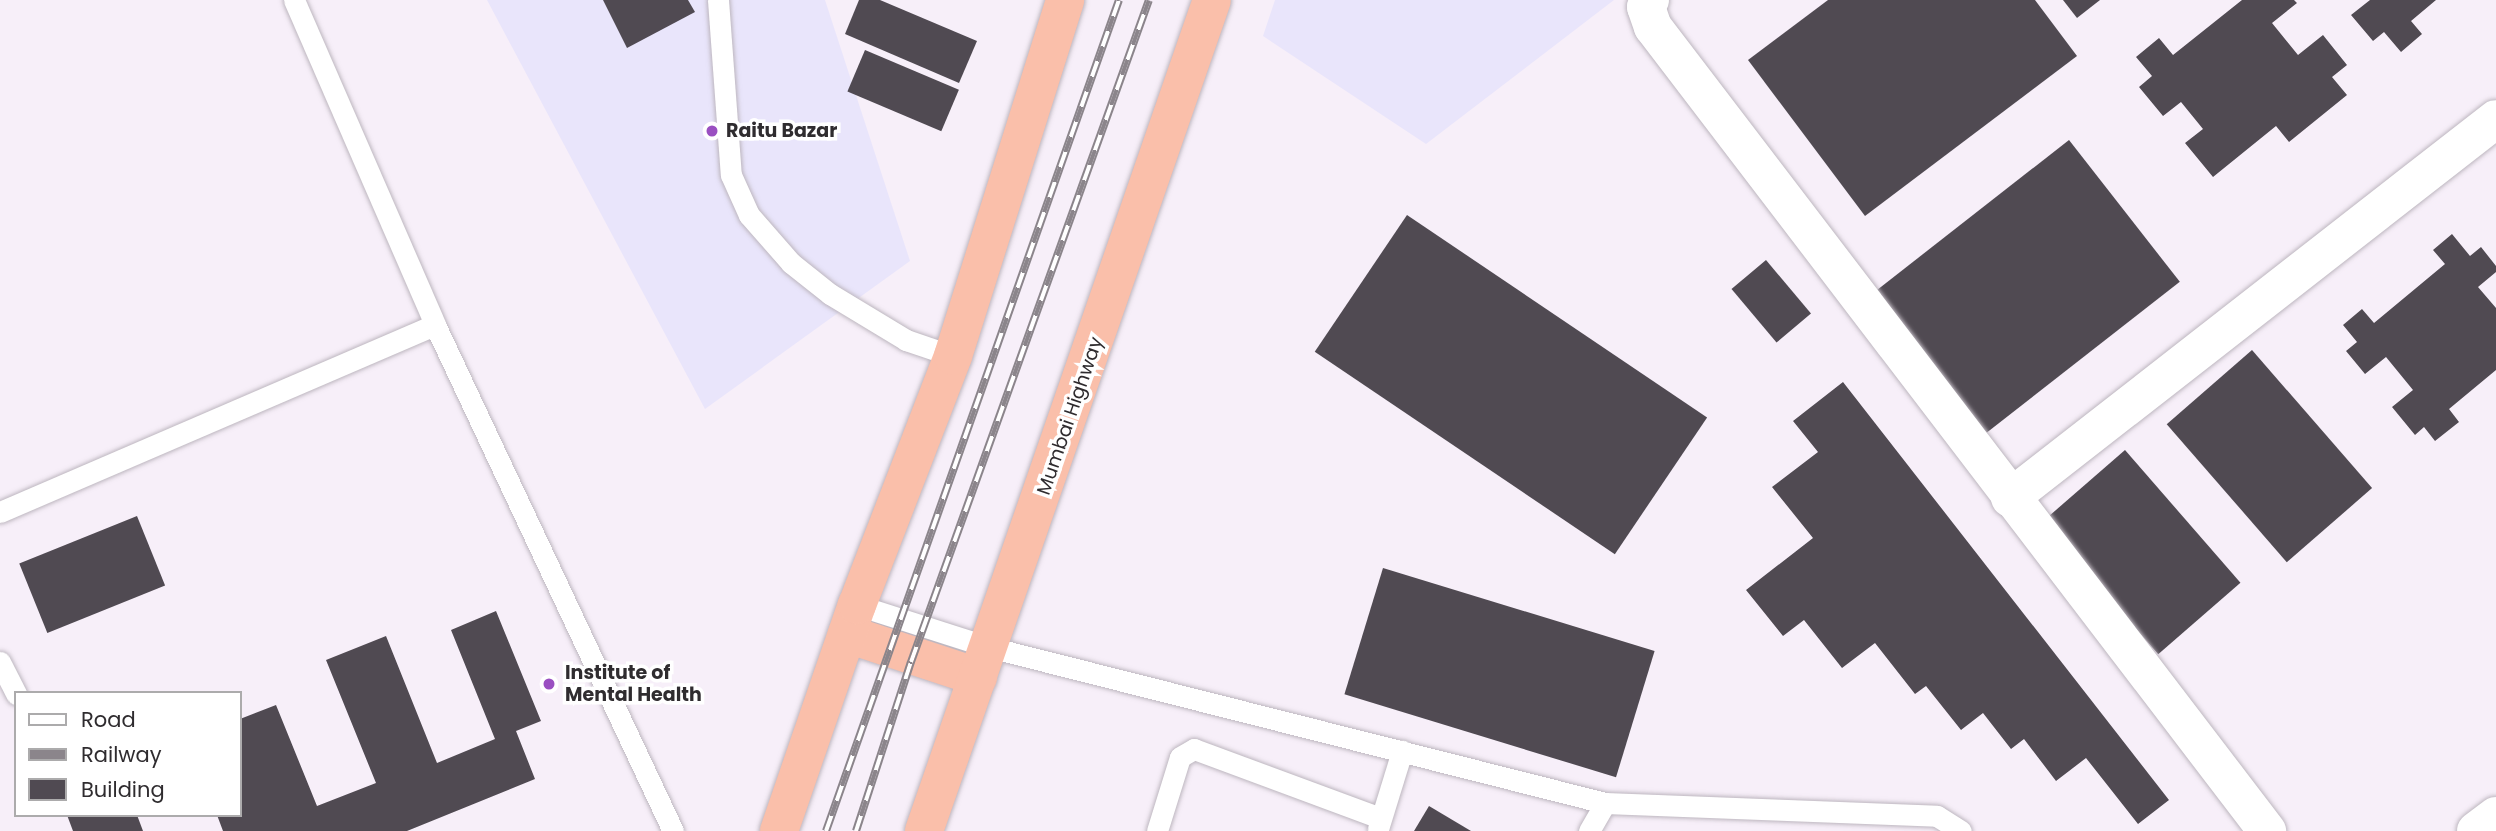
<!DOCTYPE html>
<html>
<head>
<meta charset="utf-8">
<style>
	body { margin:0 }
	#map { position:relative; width:2496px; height:831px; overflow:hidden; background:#f7eff9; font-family:Poppins,sans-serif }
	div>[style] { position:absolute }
	.commercial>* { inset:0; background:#e9e5fb }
	.building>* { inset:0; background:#504a52; transform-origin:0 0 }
	.roads { filter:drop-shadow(0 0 2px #bdb6bf) drop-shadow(0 0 2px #bdb6bf) }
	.lane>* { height:21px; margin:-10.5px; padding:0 10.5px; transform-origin:10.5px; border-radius:10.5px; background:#fff }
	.street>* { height:38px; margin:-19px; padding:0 19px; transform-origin:19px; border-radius:19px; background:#fff }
	.highway>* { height:38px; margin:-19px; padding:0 19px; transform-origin:19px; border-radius:19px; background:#fabfaa }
	.rail>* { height:8px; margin-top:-4px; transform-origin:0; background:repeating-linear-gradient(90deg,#fff 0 16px,#8b858b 0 32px); box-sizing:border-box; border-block:2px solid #8b858b }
	.dots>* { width:19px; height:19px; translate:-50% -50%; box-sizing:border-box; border:4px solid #fff; border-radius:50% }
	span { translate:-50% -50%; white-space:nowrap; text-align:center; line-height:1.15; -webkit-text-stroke:7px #fff; paint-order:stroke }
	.poi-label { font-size:19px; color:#2f2c2f; font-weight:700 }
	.left { translate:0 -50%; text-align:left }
	.street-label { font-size:19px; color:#2f2c2f }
	.legend { position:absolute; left:14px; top:691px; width:228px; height:126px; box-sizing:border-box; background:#fff; border:2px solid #acabac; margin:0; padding:9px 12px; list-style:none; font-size:21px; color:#2f2c2f }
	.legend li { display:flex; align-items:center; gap:14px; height:35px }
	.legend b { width:35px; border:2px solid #acabac }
</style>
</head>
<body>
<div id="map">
	<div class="commercial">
		<i style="clip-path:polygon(487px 0,825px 0,910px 261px,705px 409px)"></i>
		<i style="clip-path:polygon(1275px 0,1614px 0,1426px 144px,1263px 36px)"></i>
	</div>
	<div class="building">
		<i style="clip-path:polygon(603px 0,688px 0,695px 12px,627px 48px)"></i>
		<i style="clip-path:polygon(859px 0,880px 0,977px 41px,959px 83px,845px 34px)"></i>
		<i style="clip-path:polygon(1828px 0,2035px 0,2077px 56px,1865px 216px,1748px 60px)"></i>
		<i style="clip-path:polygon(2063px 0,2100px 0,2077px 18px)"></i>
		<i style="clip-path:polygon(2242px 0,2294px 0,2297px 3px,2272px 23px,2298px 55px,2323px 35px,2347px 65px,2332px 77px,2347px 95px,2289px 142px,2276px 126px,2213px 177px,2185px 143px,2203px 129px,2181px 102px,2163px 116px,2139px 87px,2152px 76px,2136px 57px,2159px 38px,2173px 55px)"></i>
		<i style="clip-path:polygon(2370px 0,2436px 0,2411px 21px,2422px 34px,2401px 52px,2384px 32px,2373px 41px,2351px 15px)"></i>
		<i style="left:865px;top:50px;width:102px;height:45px;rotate:23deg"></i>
		<i style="left:2069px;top:140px;width:180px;height:246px;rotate:52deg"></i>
		<i style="left:1407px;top:215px;width:362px;height:165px;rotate:34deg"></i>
		<i style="clip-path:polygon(2452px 234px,2470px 256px,2481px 247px,2496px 266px,2496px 272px,2478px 287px,2496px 308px,2496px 370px,2449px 409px,2459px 422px,2435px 441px,2424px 427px,2415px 435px,2392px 407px,2413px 390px,2386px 357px,2365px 374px,2346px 351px,2357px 342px,2343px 325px,2362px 309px,2374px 323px,2445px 264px,2433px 250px)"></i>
		<i style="left:1766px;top:260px;width:70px;height:45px;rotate:50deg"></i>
		<i style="left:2252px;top:350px;width:183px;height:113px;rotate:49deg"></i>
		<i style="clip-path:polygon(1843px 382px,2169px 800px,2138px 824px,2086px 758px,2056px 781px,2024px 739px,2011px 749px,1983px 713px,1961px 730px,1926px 686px,1915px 694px,1875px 643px,1842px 668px,1804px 620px,1783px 636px,1746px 590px,1813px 538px,1772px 487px,1818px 452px,1793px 421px)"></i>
		<i style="left:2125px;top:450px;width:176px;height:109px;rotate:49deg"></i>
		<i style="left:137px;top:516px;width:75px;height:127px;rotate:68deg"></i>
		<i style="left:1383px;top:568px;width:284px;height:132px;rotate:17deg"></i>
		<i style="clip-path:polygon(496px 611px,541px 721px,516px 731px,535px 779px,407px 831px,223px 831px,217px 815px,240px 815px,240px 719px,276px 705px,317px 806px,376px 783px,326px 660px,386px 636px,437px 763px,495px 739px,451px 630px)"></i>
		<i style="clip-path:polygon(1429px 806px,1471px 831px,1414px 831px)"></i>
		<i style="clip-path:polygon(67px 815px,137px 815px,143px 831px,73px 831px)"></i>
	</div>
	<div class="roads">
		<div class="lane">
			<i style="left:294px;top:0;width:354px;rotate:66.5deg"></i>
			<i style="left:435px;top:325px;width:559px;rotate:64.81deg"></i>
			<i style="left:718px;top:0;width:175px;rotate:85.8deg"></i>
			<i style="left:731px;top:175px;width:44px;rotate:65.8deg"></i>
			<i style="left:749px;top:215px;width:64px;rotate:48.8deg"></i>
			<i style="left:791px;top:263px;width:50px;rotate:38.5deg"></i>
			<i style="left:830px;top:294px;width:89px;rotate:31.2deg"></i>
			<i style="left:906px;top:340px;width:50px;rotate:18.8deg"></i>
			<i style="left:0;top:512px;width:473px;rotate:-23.3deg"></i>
			<i style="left:857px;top:605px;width:139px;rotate:17.7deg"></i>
			<i style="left:989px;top:647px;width:635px;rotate:14.21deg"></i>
			<i style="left:1605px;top:803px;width:332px;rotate:2.2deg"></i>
			<i style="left:1937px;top:816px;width:28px;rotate:32deg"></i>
			<i style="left:0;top:662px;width:36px;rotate:63deg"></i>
			<i style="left:1378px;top:829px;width:82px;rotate:-72.9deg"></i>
			<i style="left:1157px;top:831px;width:77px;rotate:-72.7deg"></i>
			<i style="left:1180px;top:757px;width:16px;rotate:-30deg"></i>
			<i style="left:1194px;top:749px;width:199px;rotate:20.3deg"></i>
			<i style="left:1589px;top:831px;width:32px;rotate:-60deg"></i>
		</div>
		<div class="street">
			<i style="left:1650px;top:0;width:8px;rotate:120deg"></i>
			<i style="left:1646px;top:7px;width:21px;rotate:71deg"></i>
			<i style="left:1653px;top:27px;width:1012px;rotate:52.63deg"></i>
			<i style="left:2010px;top:498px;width:616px;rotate:-37.95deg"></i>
			<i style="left:2476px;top:831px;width:25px;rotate:-37deg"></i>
		</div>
		<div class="highway">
			<i style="left:847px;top:634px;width:138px;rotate:18.2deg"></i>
			<i style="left:779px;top:831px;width:239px;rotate:-71deg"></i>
			<i style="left:857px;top:605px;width:267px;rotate:-68.9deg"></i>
			<i style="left:953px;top:356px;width:373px;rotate:-72.5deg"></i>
			<i style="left:924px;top:831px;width:879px;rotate:-70.89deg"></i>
		</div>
	</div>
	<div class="rail">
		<i style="left:826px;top:831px;width:881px;rotate:-70.58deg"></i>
		<i style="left:856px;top:831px;width:178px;rotate:-72deg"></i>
		<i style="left:911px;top:662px;width:703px;rotate:-70.23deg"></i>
	</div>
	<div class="dots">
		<i style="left:712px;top:131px;background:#9a4fc1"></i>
		<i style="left:549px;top:684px;background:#9a4fc1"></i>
	</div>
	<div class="poi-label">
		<span class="left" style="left:726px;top:131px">Raitu Bazar</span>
		<span class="left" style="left:565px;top:684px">Institute of<br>Mental Health</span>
	</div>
	<div class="street-label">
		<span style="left:1070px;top:416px;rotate:-71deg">Mumbai Highway</span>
	</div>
	<ul class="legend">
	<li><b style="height:9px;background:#fff"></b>Road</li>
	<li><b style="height:9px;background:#8b858b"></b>Railway</li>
	<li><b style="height:19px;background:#504a52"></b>Building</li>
	</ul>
</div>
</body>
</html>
